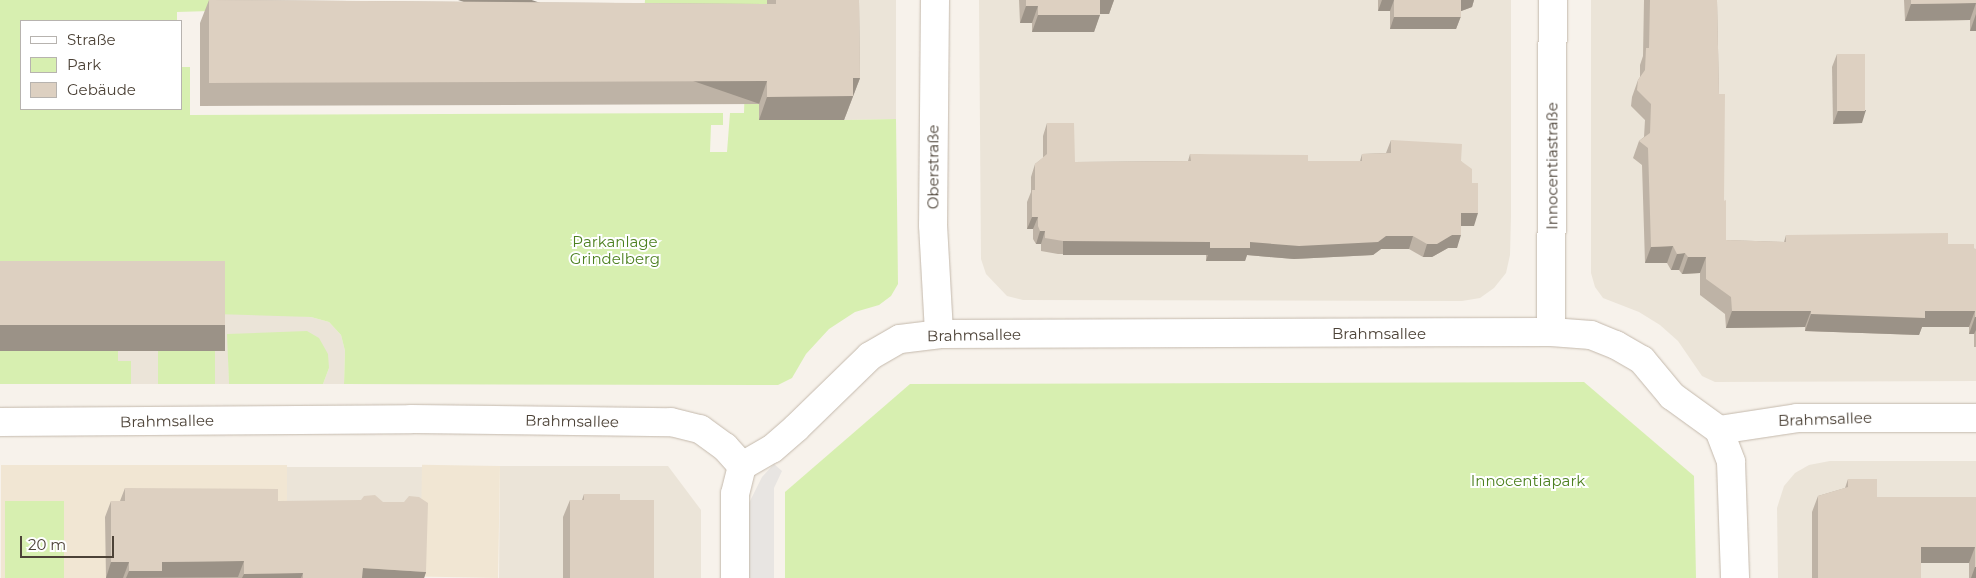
<!DOCTYPE html>
<html>
<head>
<meta charset="utf-8">
<style>
	body { margin:0 }
	#map { position:relative; width:1976px; height:578px; overflow:hidden; background:#f7f2eb; font-family:Montserrat,sans-serif }
	div>[style] { position:absolute }
	.residential>* { inset:0; background:#ebe4d8; transform-origin:0 0 }
	.education>* { inset:0; background:#f1e6d3; transform-origin:0 0 }
	.green>* { inset:0; background:#d7efb0; transform-origin:0 0 }
	.parking>* { inset:0; background:#e8e5e2 }
	.roads { filter:drop-shadow(0 0 1px #c4b9ac) drop-shadow(0 0 1px #c4b9ac) }
	.street>* { height:28px; margin:-14px; padding:0 14px; transform-origin:14px; border-radius:14px; background:#fff }
	.wall>* { inset:0; background:#beb3a6 }
	.shaded-wall>* { inset:0; background:#9b9287; transform-origin:0 0 }
	.building>* { inset:0; background:#ddd0c1; transform-origin:0 0 }
	span { translate:-50% -50%; white-space:nowrap; text-align:center; line-height:1.15; -webkit-text-stroke:4px #fff; paint-order:stroke }
	.street-label { font-size:15px; color:#4c4237 }
	.park-label { font-size:15px; color:#4d8021 }
	.legend { position:absolute; left:20px; top:20px; width:162px; height:90px; box-sizing:border-box; background:#fff; border:1px solid #b7b3af; margin:0; padding:6px 9px; list-style:none; font-size:15px; color:#4c4237 }
	.legend li { display:flex; align-items:center; gap:10px; height:25px }
	.legend b { width:25px; border:1px solid #b7b3af }
	.scale { position:absolute; left:20px; top:536px; width:94px; height:22px; box-sizing:border-box; border:2px solid #4c4237; border-top:0; padding-left:6px; font-size:15px; line-height:18px; white-space:nowrap; color:#4c4237; -webkit-text-stroke:4px #fff; paint-order:stroke }
</style>
</head>
<body>
<div id="map">
	<div class="residential">
		<i style="clip-path:polygon(770px 0,896px 0,896px 119px,844px 120px)"></i>
		<i style="clip-path:polygon(979px 0,1511px 0,1511px 216px,1510px 255px,1506px 273px,1494px 288px,1480px 298px,1462px 301px,1023px 300px,1007px 296px,986px 274px,981px 259px)"></i>
		<i style="clip-path:polygon(1591px 0,1976px 0,1976px 381px,1715px 382px,1702px 376px,1678px 341px,1660px 325px,1639px 312px,1603px 298px,1595px 287px,1591px 273px)"></i>
		<i style="clip-path:polygon(0 287px,311px 317px,329px 322px,341px 335px,345px 351px,344px 384px,323px 384px,329px 368px,228px 334px,229px 384px,215px 384px,215px 351px,158px 351px,158px 384px,131px 384px,131px 361px,118px 361px,118px 351px)"></i>
		<i style="clip-path:polygon(1830px 461px,1976px 461px,1976px 578px,1778px 578px,1777px 508px,1784px 486px,1795px 473px,1809px 465px)"></i>
		<i style="clip-path:polygon(500px 466px,668px 466px,701px 510px,701px 578px,499px 578px)"></i>
		<i style="left:287px;top:467px;width:135px;height:111px"></i>
	</div>
	<div class="education">
		<i style="left:1px;top:465px;width:286px;height:113px"></i>
		<i style="left:500px;top:466px;width:112px;height:78px;rotate:91deg"></i>
	</div>
	<div class="green">
		<i style="clip-path:polygon(0 0,220px 0,210px 11px,177px 12px,177px 21px,21px 21px,21px 109px,181px 109px,181px 67px,190px 67px,190px 115px,723px 113px,723px 125px,711px 125px,710px 152px,727px 152px,730px 113px,744px 113px,747px 13px,644px 14px,645px 0,770px 0,844px 120px,896px 119px,898px 284px,891px 296px,879px 305px,855px 312px,829px 329px,806px 354px,792px 378px,778px 385px,344px 384px,345px 351px,341px 335px,329px 322px,311px 317px,215px 314px,0 287px)"></i>
		<i style="clip-path:polygon(307px 331px,319px 338px,328px 354px,329px 368px,323px 384px,229px 384px,227px 334px)"></i>
		<i style="clip-path:polygon(0 351px,118px 351px,118px 361px,131px 361px,131px 384px,0 384px)"></i>
		<i style="left:158px;top:351px;width:57px;height:33px"></i>
		<i style="clip-path:polygon(1584px 382px,1694px 476px,1696px 578px,785px 578px,785px 492px,910px 384px)"></i>
		<i style="left:5px;top:501px;width:59px;height:77px"></i>
	</div>
	<div class="parking">
		<i style="clip-path:polygon(774px 464px,782px 471px,774px 488px,774px 578px,746px 578px,748px 505px,762px 477px)"></i>
	</div>
	<div class="roads">
		<div class="street">
			<i style="left:935px;top:0;width:225px;rotate:90.5deg"></i>
			<i style="left:933px;top:225px;width:109px;rotate:86.8deg"></i>
			<i style="left:1551px;top:332px;width:332px;rotate:-89.7deg"></i>
			<i style="left:0;top:422px;width:411px;rotate:-0.4deg"></i>
			<i style="left:411px;top:419px;width:260px;rotate:0.7deg"></i>
			<i style="left:671px;top:422px;width:30px;rotate:14deg"></i>
			<i style="left:700px;top:429px;width:31px;rotate:36deg"></i>
			<i style="left:725px;top:447px;width:25px;rotate:48deg"></i>
			<i style="left:1719px;top:430px;width:34px;rotate:69deg"></i>
			<i style="left:1731px;top:462px;width:116px;rotate:88deg"></i>
			<i style="left:742px;top:466px;width:34px;rotate:-30deg"></i>
			<i style="left:772px;top:449px;width:32px;rotate:-41deg"></i>
			<i style="left:796px;top:428px;width:103px;rotate:-44.2deg"></i>
			<i style="left:870px;top:356px;width:34px;rotate:-30deg"></i>
			<i style="left:900px;top:339px;width:39px;rotate:-7deg"></i>
			<i style="left:939px;top:334px;width:612px;rotate:-0.19deg"></i>
			<i style="left:1551px;top:332px;width:40px;rotate:4.3deg"></i>
			<i style="left:1591px;top:335px;width:27px;rotate:22deg"></i>
			<i style="left:1616px;top:345px;width:30px;rotate:30deg"></i>
			<i style="left:1642px;top:360px;width:47px;rotate:50.2deg"></i>
			<i style="left:1672px;top:396px;width:58px;rotate:35.9deg"></i>
			<i style="left:1719px;top:430px;width:79px;rotate:-8.7deg"></i>
			<i style="left:1797px;top:418px;width:179px"></i>
			<i style="left:735px;top:578px;width:84px;rotate:-90deg"></i>
			<i style="left:735px;top:494px;width:29px;rotate:-76deg"></i>
		</div>
	</div>
	<div class="wall">
		<i style="clip-path:polygon(209px 0,767px 4px,767px 0,859px 0,860px 78px,844px 120px,759px 120px,759px 104px,200px 106px,200px 23px)"></i>
		<i style="clip-path:polygon(1019px 0,1114px 0,1109px 14px,1100px 14px,1094px 32px,1032px 32px,1032px 23px,1020px 23px)"></i>
		<i style="clip-path:polygon(1378px 0,1474px 0,1472px 7px,1461px 11px,1461px 16px,1456px 29px,1390px 29px,1390px 11px,1378px 11px)"></i>
		<i style="clip-path:polygon(1644px 0,1717px 0,1719px 94px,1726px 240px,1784px 242px,1786px 235px,1948px 244px,1976px 249px,1976px 347px,1974px 347px,1974px 334px,1969px 334px,1969px 327px,1922px 327px,1919px 335px,1805px 331px,1805px 327px,1726px 328px,1725px 314px,1700px 295px,1700px 273px,1682px 274px,1679px 270px,1671px 270px,1667px 263px,1645px 263px,1642px 165px,1633px 158px,1639px 141px,1644px 137px,1645px 120px,1631px 106px,1632px 97px,1638px 80px,1640px 77px,1640px 65px,1643px 56px)"></i>
		<i style="clip-path:polygon(1904px 0,1976px 0,1976px 31px,1970px 31px,1970px 20px,1905px 21px)"></i>
		<i style="clip-path:polygon(1837px 54px,1862px 123px,1833px 124px,1832px 67px)"></i>
		<i style="clip-path:polygon(1047px 123px,1075px 162px,1188px 161px,1190px 154px,1308px 161px,1360px 161px,1362px 154px,1386px 153px,1391px 140px,1461px 161px,1472px 183px,1474px 226px,1461px 226px,1457px 248px,1448px 248px,1432px 257px,1423px 257px,1409px 249px,1381px 249px,1373px 255px,1294px 259px,1247px 255px,1245px 261px,1206px 261px,1206px 255px,1058px 254px,1041px 251px,1041px 244px,1036px 244px,1033px 239px,1033px 229px,1027px 229px,1027px 202px,1031px 192px,1031px 177px,1035px 164px,1043px 158px,1043px 136px)"></i>
		<i style="clip-path:polygon(1848px 479px,1877px 497px,1976px 497px,1976px 578px,1969px 578px,1969px 563px,1921px 563px,1921px 578px,1812px 578px,1812px 512px,1818px 496px,1845px 488px)"></i>
		<i style="clip-path:polygon(125px 488px,278px 501px,426px 572px,424px 578px,106px 578px,105px 517px,111px 501px,120px 501px)"></i>
		<i style="clip-path:polygon(584px 494px,620px 500px,654px 578px,563px 578px,563px 517px,570px 500px,582px 500px)"></i>
	</div>
	<div class="shaded-wall">
		<i style="clip-path:polygon(1099px 0,1114px 0,1109px 14px,1094px 14px)"></i>
		<i style="clip-path:polygon(1382px 0,1394px 0,1390px 11px,1378px 11px)"></i>
		<i style="clip-path:polygon(1461px 0,1474px 0,1472px 7px,1456px 13px)"></i>
		<i style="clip-path:polygon(1976px 3px,1970px 20px,1905px 21px,1911px 4px)"></i>
		<i style="clip-path:polygon(1026px 6px,1038px 6px,1032px 23px,1020px 23px)"></i>
		<i style="clip-path:polygon(1976px 14px,1976px 31px,1970px 31px)"></i>
		<i style="clip-path:polygon(1038px 15px,1100px 15px,1094px 32px,1032px 32px)"></i>
		<i style="clip-path:polygon(1461px 16px,1456px 29px,1390px 29px,1394px 17px)"></i>
		<i style="clip-path:polygon(853px 78px,860px 78px,844px 120px,759px 120px,767px 97px)"></i>
		<i style="left:767px;top:81px;width:24px;height:558px;rotate:109deg"></i>
		<i style="clip-path:polygon(1866px 110px,1862px 123px,1833px 124px,1838px 111px)"></i>
		<i style="clip-path:polygon(1461px 213px,1478px 213px,1474px 226px,1457px 226px)"></i>
		<i style="clip-path:polygon(1032px 217px,1038px 217px,1033px 229px,1027px 229px)"></i>
		<i style="clip-path:polygon(1040px 231px,1045px 231px,1041px 244px,1036px 244px)"></i>
		<i style="clip-path:polygon(1452px 235px,1461px 235px,1457px 248px,1448px 248px,1432px 257px,1423px 257px,1427px 244px)"></i>
		<i style="clip-path:polygon(1386px 236px,1413px 236px,1409px 249px,1381px 249px,1373px 255px,1294px 259px,1247px 255px,1245px 261px,1206px 261px,1210px 248px,1250px 242px)"></i>
		<i style="left:1063px;top:241px;width:147px;height:14px"></i>
		<i style="clip-path:polygon(1673px 246px,1667px 263px,1645px 263px,1651px 247px)"></i>
		<i style="clip-path:polygon(1685px 253px,1679px 270px,1671px 270px,1677px 254px)"></i>
		<i style="clip-path:polygon(1688px 257px,1706px 257px,1700px 273px,1682px 274px)"></i>
		<i style="clip-path:polygon(1732px 311px,1811px 311px,1805px 327px,1726px 328px)"></i>
		<i style="clip-path:polygon(1925px 311px,1975px 311px,1969px 327px,1922px 327px,1919px 335px,1805px 331px,1811px 314px)"></i>
		<i style="clip-path:polygon(1975px 317px,1976px 317px,1976px 330px,1974px 334px,1969px 334px)"></i>
		<i style="left:0;top:325px;width:225px;height:26px"></i>
		<i style="clip-path:polygon(1921px 547px,1975px 547px,1969px 563px,1915px 563px)"></i>
		<i style="clip-path:polygon(244px 561px,238px 577px,126px 578px,129px 571px,162px 562px)"></i>
		<i style="clip-path:polygon(111px 562px,129px 562px,123px 578px,106px 578px)"></i>
		<i style="clip-path:polygon(1975px 567px,1976px 567px,1976px 578px,1971px 578px)"></i>
		<i style="clip-path:polygon(363px 568px,426px 572px,424px 578px,359px 578px)"></i>
		<i style="clip-path:polygon(303px 573px,301px 578px,242px 578px,244px 574px)"></i>
	</div>
	<div class="building">
		<i style="clip-path:polygon(209px 0,776px 4px,776px 0,859px 0,860px 78px,853px 78px,853px 96px,767px 97px,767px 81px,209px 83px)"></i>
		<i style="clip-path:polygon(1026px 0,1100px 0,1100px 15px,1038px 15px,1038px 6px,1026px 6px)"></i>
		<i style="left:1394px;top:0;width:67px;height:17px"></i>
		<i style="clip-path:polygon(1650px 0,1717px 0,1719px 94px,1725px 94px,1724px 201px,1726px 200px,1726px 240px,1786px 242px,1786px 235px,1948px 233px,1948px 244px,1974px 244px,1974px 249px,1976px 249px,1976px 317px,1975px 317px,1975px 311px,1925px 311px,1925px 318px,1811px 314px,1811px 311px,1732px 311px,1731px 297px,1706px 279px,1706px 257px,1688px 257px,1685px 253px,1677px 254px,1673px 246px,1651px 247px,1648px 148px,1639px 141px,1650px 133px,1651px 104px,1637px 90px,1638px 80px,1645px 70px,1646px 48px,1649px 48px)"></i>
		<i style="clip-path:polygon(1911px 0,1976px 0,1976px 14px,1976px 3px,1911px 4px)"></i>
		<i style="left:1837px;top:54px;width:28px;height:57px"></i>
		<i style="clip-path:polygon(1047px 123px,1074px 123px,1075px 162px,1191px 161px,1190px 154px,1308px 155px,1308px 161px,1362px 161px,1362px 154px,1391px 153px,1391px 140px,1462px 144px,1461px 161px,1472px 169px,1472px 183px,1478px 183px,1478px 213px,1461px 213px,1461px 235px,1452px 235px,1437px 244px,1427px 244px,1413px 236px,1386px 236px,1378px 242px,1299px 246px,1250px 242px,1250px 248px,1210px 248px,1210px 242px,1063px 241px,1045px 238px,1045px 231px,1040px 231px,1038px 226px,1038px 217px,1032px 217px,1032px 190px,1035px 190px,1035px 164px,1047px 154px)"></i>
		<i style="left:0;top:261px;width:225px;height:64px"></i>
		<i style="clip-path:polygon(1848px 479px,1877px 479px,1877px 497px,1976px 497px,1976px 567px,1975px 567px,1975px 547px,1921px 547px,1921px 578px,1818px 578px,1818px 496px,1848px 487px)"></i>
		<i style="clip-path:polygon(125px 488px,278px 489px,278px 501px,361px 500px,364px 496px,375px 495px,383px 502px,404px 502px,409px 496px,419px 497px,428px 503px,426px 572px,363px 568px,362px 578px,303px 578px,303px 573px,244px 574px,244px 561px,162px 562px,162px 571px,129px 571px,129px 562px,111px 562px,111px 501px,125px 501px)"></i>
		<i style="clip-path:polygon(584px 494px,620px 494px,620px 500px,654px 500px,654px 578px,570px 578px,570px 500px,584px 500px)"></i>
	</div>
	<div class="street-label">
		<span style="left:1552px;top:166px;rotate:-90deg">Innocentiastraße</span>
		<span style="left:933px;top:167px;rotate:-90deg">Oberstraße</span>
		<span style="left:1379px;top:334px">Brahmsallee</span>
		<span style="left:974px;top:335px;rotate:-1deg">Brahmsallee</span>
		<span style="left:1825px;top:419px;rotate:-2deg">Brahmsallee</span>
		<span style="left:167px;top:421px;rotate:-1deg">Brahmsallee</span>
		<span style="left:572px;top:421px;rotate:1deg">Brahmsallee</span>
	</div>
	<div class="park-label">
		<span style="left:615px;top:250px">Parkanlage<br>Grindelberg</span>
		<span style="left:1528px;top:481px">Innocentiapark</span>
	</div>
	<ul class="legend">
	<li><b style="height:6px;background:#fff"></b>Straße</li>
	<li><b style="height:14px;background:#d7efb0"></b>Park</li>
	<li><b style="height:14px;background:#ddd0c1"></b>Gebäude</li>
	</ul>
	<div class="scale">20 m</div>
</div>
</body>
</html>
